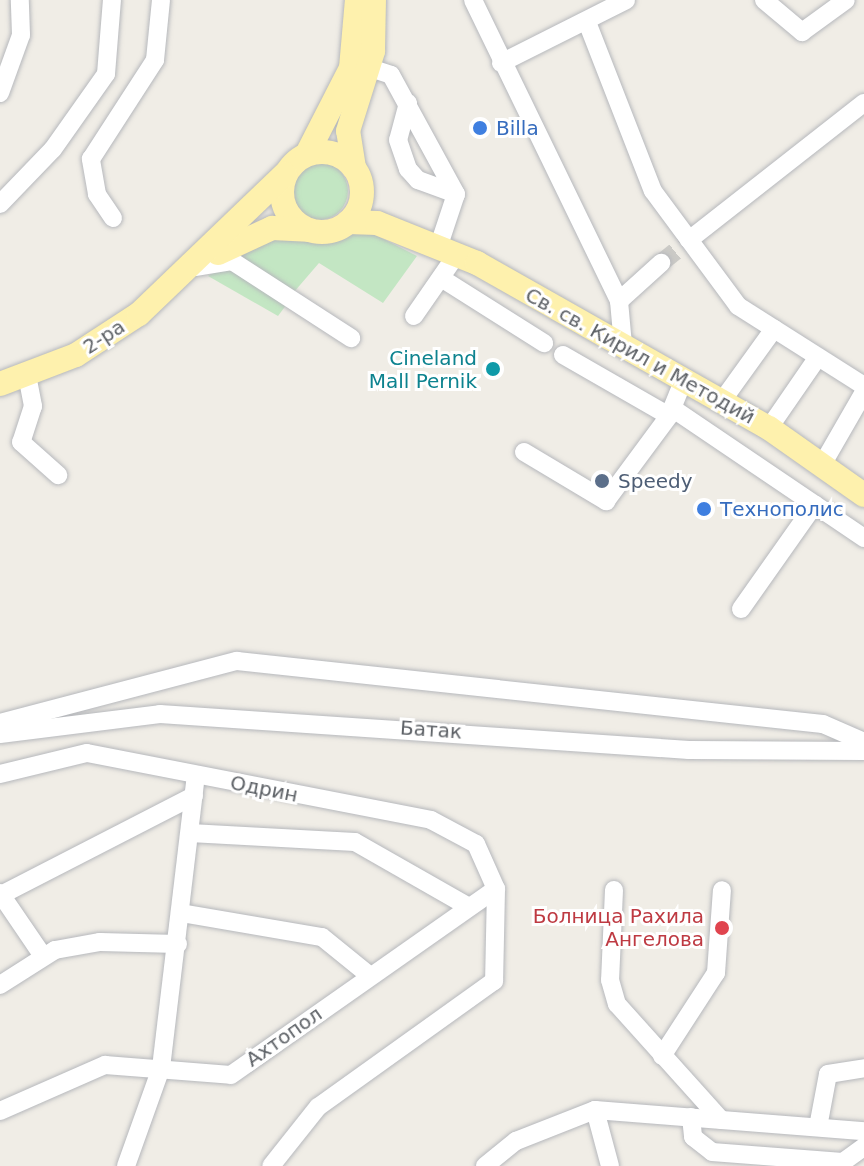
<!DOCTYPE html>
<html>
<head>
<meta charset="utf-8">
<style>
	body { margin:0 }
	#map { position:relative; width:864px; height:1166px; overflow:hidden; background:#f0ede6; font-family:"DejaVu Sans",sans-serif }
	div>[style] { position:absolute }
	.green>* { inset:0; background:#c3e6c3 }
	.round { border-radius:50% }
	.minor-tunnel>* { height:18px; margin-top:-9px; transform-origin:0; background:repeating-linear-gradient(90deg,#cbcac6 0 18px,transparent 0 27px) }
	.roads { filter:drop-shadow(0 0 2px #b6b8bc) drop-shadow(0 0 2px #b6b8bc) }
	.minor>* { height:18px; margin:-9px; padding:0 9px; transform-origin:9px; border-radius:9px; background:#fff }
	.major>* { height:24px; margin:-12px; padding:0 12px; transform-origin:12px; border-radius:12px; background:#fef1ad }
	.major>.ring { margin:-12px; padding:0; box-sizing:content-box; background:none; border:24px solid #fef1ad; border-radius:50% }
	.dots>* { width:22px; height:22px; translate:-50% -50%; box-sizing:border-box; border:4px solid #fff; border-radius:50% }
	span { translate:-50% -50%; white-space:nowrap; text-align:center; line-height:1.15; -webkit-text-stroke:6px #fff; paint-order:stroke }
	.shop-label { font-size:20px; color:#366cbe }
	.left { translate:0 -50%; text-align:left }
	.street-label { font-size:20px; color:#5d6166 }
	.culture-label { font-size:20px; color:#0d838f }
	.right { translate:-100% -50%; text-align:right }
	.service-label { font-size:20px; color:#4e5e75 }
	.health-label { font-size:20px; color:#be3a42 }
</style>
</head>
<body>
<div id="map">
	<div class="green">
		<i class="round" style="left:290px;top:162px;width:58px;height:58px"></i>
		<i style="clip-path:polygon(360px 227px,417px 256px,383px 303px,319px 263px,294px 292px,232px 256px,267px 237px,330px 240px)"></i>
		<i style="clip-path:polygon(225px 264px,287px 304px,278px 316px,208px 276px)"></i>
	</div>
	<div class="minor-tunnel">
		<i style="left:661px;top:263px;width:36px;rotate:-39deg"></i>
	</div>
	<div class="roads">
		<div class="minor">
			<i style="left:473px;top:0;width:335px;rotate:64.1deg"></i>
			<i style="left:619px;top:301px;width:44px;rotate:84.8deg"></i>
			<i style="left:764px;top:0;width:50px;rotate:40.1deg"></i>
			<i style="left:802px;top:32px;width:54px;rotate:-36deg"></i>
			<i style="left:587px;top:22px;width:181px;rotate:68.7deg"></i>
			<i style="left:653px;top:191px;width:143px;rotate:53.5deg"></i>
			<i style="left:738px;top:306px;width:149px;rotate:32.4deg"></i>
			<i style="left:501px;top:63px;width:140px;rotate:-26.7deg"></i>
			<i style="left:367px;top:67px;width:25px;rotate:18deg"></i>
			<i style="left:391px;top:75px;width:136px;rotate:61.4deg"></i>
			<i style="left:456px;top:194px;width:54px;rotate:108.4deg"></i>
			<i style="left:0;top:93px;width:62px;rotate:-70.1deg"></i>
			<i style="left:21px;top:35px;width:35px;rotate:-92deg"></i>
			<i style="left:408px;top:103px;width:38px;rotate:105deg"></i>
			<i style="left:398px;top:140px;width:31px;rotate:71deg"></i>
			<i style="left:408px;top:169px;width:15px;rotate:48deg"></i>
			<i style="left:418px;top:180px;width:40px;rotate:20.2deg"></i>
			<i style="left:0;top:204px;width:76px;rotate:-46.1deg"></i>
			<i style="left:53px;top:149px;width:92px;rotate:-54.8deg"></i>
			<i style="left:106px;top:74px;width:74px;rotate:-85.4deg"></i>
			<i style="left:113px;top:218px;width:29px;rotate:-124deg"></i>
			<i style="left:97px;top:194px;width:36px;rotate:-100deg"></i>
			<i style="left:91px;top:159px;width:118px;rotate:-57.1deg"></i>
			<i style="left:155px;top:60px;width:60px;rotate:-84.3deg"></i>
			<i style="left:689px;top:240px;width:222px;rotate:-38.1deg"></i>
			<i style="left:195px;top:267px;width:37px;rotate:-9deg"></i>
			<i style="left:232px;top:261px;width:142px;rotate:32.9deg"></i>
			<i style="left:441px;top:278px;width:122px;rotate:32.3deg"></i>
			<i style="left:619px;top:301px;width:57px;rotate:-42.1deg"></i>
			<i style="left:414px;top:316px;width:75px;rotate:-55.3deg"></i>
			<i style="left:563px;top:355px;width:122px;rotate:29.9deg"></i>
			<i style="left:27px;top:375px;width:32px;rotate:79deg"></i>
			<i style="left:33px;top:406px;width:38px;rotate:108deg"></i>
			<i style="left:21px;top:442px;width:50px;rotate:41.7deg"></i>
			<i style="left:722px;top:401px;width:89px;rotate:-54.2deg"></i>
			<i style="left:672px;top:408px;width:232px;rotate:34.1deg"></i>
			<i style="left:769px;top:428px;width:86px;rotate:-55.4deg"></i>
			<i style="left:524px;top:452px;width:96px;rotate:30.9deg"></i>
			<i style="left:606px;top:501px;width:106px;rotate:-53.5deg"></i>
			<i style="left:669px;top:416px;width:40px;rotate:-68deg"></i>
			<i style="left:822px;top:465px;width:84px;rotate:-60.1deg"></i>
			<i style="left:741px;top:609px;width:128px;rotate:-54.8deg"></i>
			<i style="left:0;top:723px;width:245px;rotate:-14.7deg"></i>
			<i style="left:237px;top:661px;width:589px;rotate:6.14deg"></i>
			<i style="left:823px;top:724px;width:45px;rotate:23.7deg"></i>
			<i style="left:0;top:734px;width:161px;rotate:-7.1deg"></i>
			<i style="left:160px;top:714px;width:530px;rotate:3.89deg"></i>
			<i style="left:689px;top:750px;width:175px;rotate:0.3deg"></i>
			<i style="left:0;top:774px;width:89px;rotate:-13.6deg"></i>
			<i style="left:87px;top:753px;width:350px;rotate:11deg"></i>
			<i style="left:431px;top:820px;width:51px;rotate:28.1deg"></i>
			<i style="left:476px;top:844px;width:49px;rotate:66deg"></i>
			<i style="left:496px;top:889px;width:92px;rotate:91.2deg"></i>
			<i style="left:494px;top:981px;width:216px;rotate:144.4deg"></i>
			<i style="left:318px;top:1107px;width:75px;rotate:128.5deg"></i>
			<i style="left:190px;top:833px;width:165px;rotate:3.1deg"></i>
			<i style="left:355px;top:842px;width:131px;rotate:29.7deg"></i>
			<i style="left:614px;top:890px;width:90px;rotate:92.5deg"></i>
			<i style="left:610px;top:980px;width:25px;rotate:74deg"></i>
			<i style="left:617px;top:1004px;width:156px;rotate:48.1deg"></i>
			<i style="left:0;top:893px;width:73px;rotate:55.7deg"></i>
			<i style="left:1px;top:895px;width:217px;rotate:-27.2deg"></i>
			<i style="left:181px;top:913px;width:143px;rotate:9.7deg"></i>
			<i style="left:322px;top:937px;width:62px;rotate:39.1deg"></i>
			<i style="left:0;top:985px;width:65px;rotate:-32.5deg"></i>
			<i style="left:55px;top:950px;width:46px;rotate:-10.1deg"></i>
			<i style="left:100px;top:942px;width:78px;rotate:1.5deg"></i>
			<i style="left:662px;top:1056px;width:99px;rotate:-57deg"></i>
			<i style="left:716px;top:973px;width:83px;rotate:-85.9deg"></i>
			<i style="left:595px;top:1110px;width:58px;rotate:75deg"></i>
			<i style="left:0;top:1111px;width:115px;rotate:-23.7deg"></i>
			<i style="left:105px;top:1065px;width:126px;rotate:4.5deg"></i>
			<i style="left:231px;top:1075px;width:324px;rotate:-35.1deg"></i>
			<i style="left:691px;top:1117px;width:20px;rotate:84deg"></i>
			<i style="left:693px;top:1137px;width:24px;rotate:38deg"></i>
			<i style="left:712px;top:1152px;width:131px;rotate:4.4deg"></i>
			<i style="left:843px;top:1162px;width:26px;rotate:-36deg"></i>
			<i style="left:818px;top:1127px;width:54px;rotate:-79.3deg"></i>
			<i style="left:828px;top:1074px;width:36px;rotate:-9deg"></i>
			<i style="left:126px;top:1166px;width:104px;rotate:-70.3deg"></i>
			<i style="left:161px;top:1068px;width:294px;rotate:-83.2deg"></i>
			<i style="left:485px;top:1166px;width:40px;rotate:-39deg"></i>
			<i style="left:516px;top:1141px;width:85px;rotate:-21.4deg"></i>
			<i style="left:595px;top:1110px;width:270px;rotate:4.5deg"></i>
		</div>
		<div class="major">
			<i class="ring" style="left:282px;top:152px;width:56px;height:56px"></i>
			<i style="left:307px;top:154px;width:97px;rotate:-62.9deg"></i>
			<i style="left:351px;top:68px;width:68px;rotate:-85deg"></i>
			<i style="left:354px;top:168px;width:37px;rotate:-99deg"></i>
			<i style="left:348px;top:131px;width:84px;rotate:-72.6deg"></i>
			<i style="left:373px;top:51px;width:51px;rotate:-88.9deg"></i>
			<i style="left:348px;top:222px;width:29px;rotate:2deg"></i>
			<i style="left:377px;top:223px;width:108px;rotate:21.8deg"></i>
			<i style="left:477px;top:263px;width:335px;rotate:29.5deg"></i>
			<i style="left:769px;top:428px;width:116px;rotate:35.2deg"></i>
			<i style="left:218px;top:253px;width:60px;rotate:-24.8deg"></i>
			<i style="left:272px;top:228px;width:36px;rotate:3deg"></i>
			<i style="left:0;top:384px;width:81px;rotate:-20.9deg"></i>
			<i style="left:76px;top:355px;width:75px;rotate:-33.1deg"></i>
			<i style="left:139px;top:314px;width:202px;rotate:-43.8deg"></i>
		</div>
	</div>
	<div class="dots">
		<i style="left:480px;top:128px;background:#3f7fe0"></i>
		<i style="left:493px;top:369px;background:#0f9aa8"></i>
		<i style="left:602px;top:481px;background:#5c6f8a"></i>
		<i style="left:704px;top:509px;background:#3f7fe0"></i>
		<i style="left:722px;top:928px;background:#e0444e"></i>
	</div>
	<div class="shop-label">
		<span class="left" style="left:496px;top:128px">Billa</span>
		<span class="left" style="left:720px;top:509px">Технополис</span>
	</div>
	<div class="street-label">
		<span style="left:104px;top:337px;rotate:-33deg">2-ра</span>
		<span style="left:640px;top:356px;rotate:29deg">Св. св. Кирил и Методий</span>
		<span style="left:431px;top:730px;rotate:4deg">Батак</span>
		<span style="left:264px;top:789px;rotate:11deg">Одрин</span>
		<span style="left:284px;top:1037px;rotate:-35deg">Ахтопол</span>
	</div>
	<div class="culture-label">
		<span class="right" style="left:477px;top:370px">Cineland<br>Mall Pernik</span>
	</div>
	<div class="service-label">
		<span class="left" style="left:618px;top:481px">Speedy</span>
	</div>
	<div class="health-label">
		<span class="right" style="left:704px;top:928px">Болница Рахила<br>Ангелова</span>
	</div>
</div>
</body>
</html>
